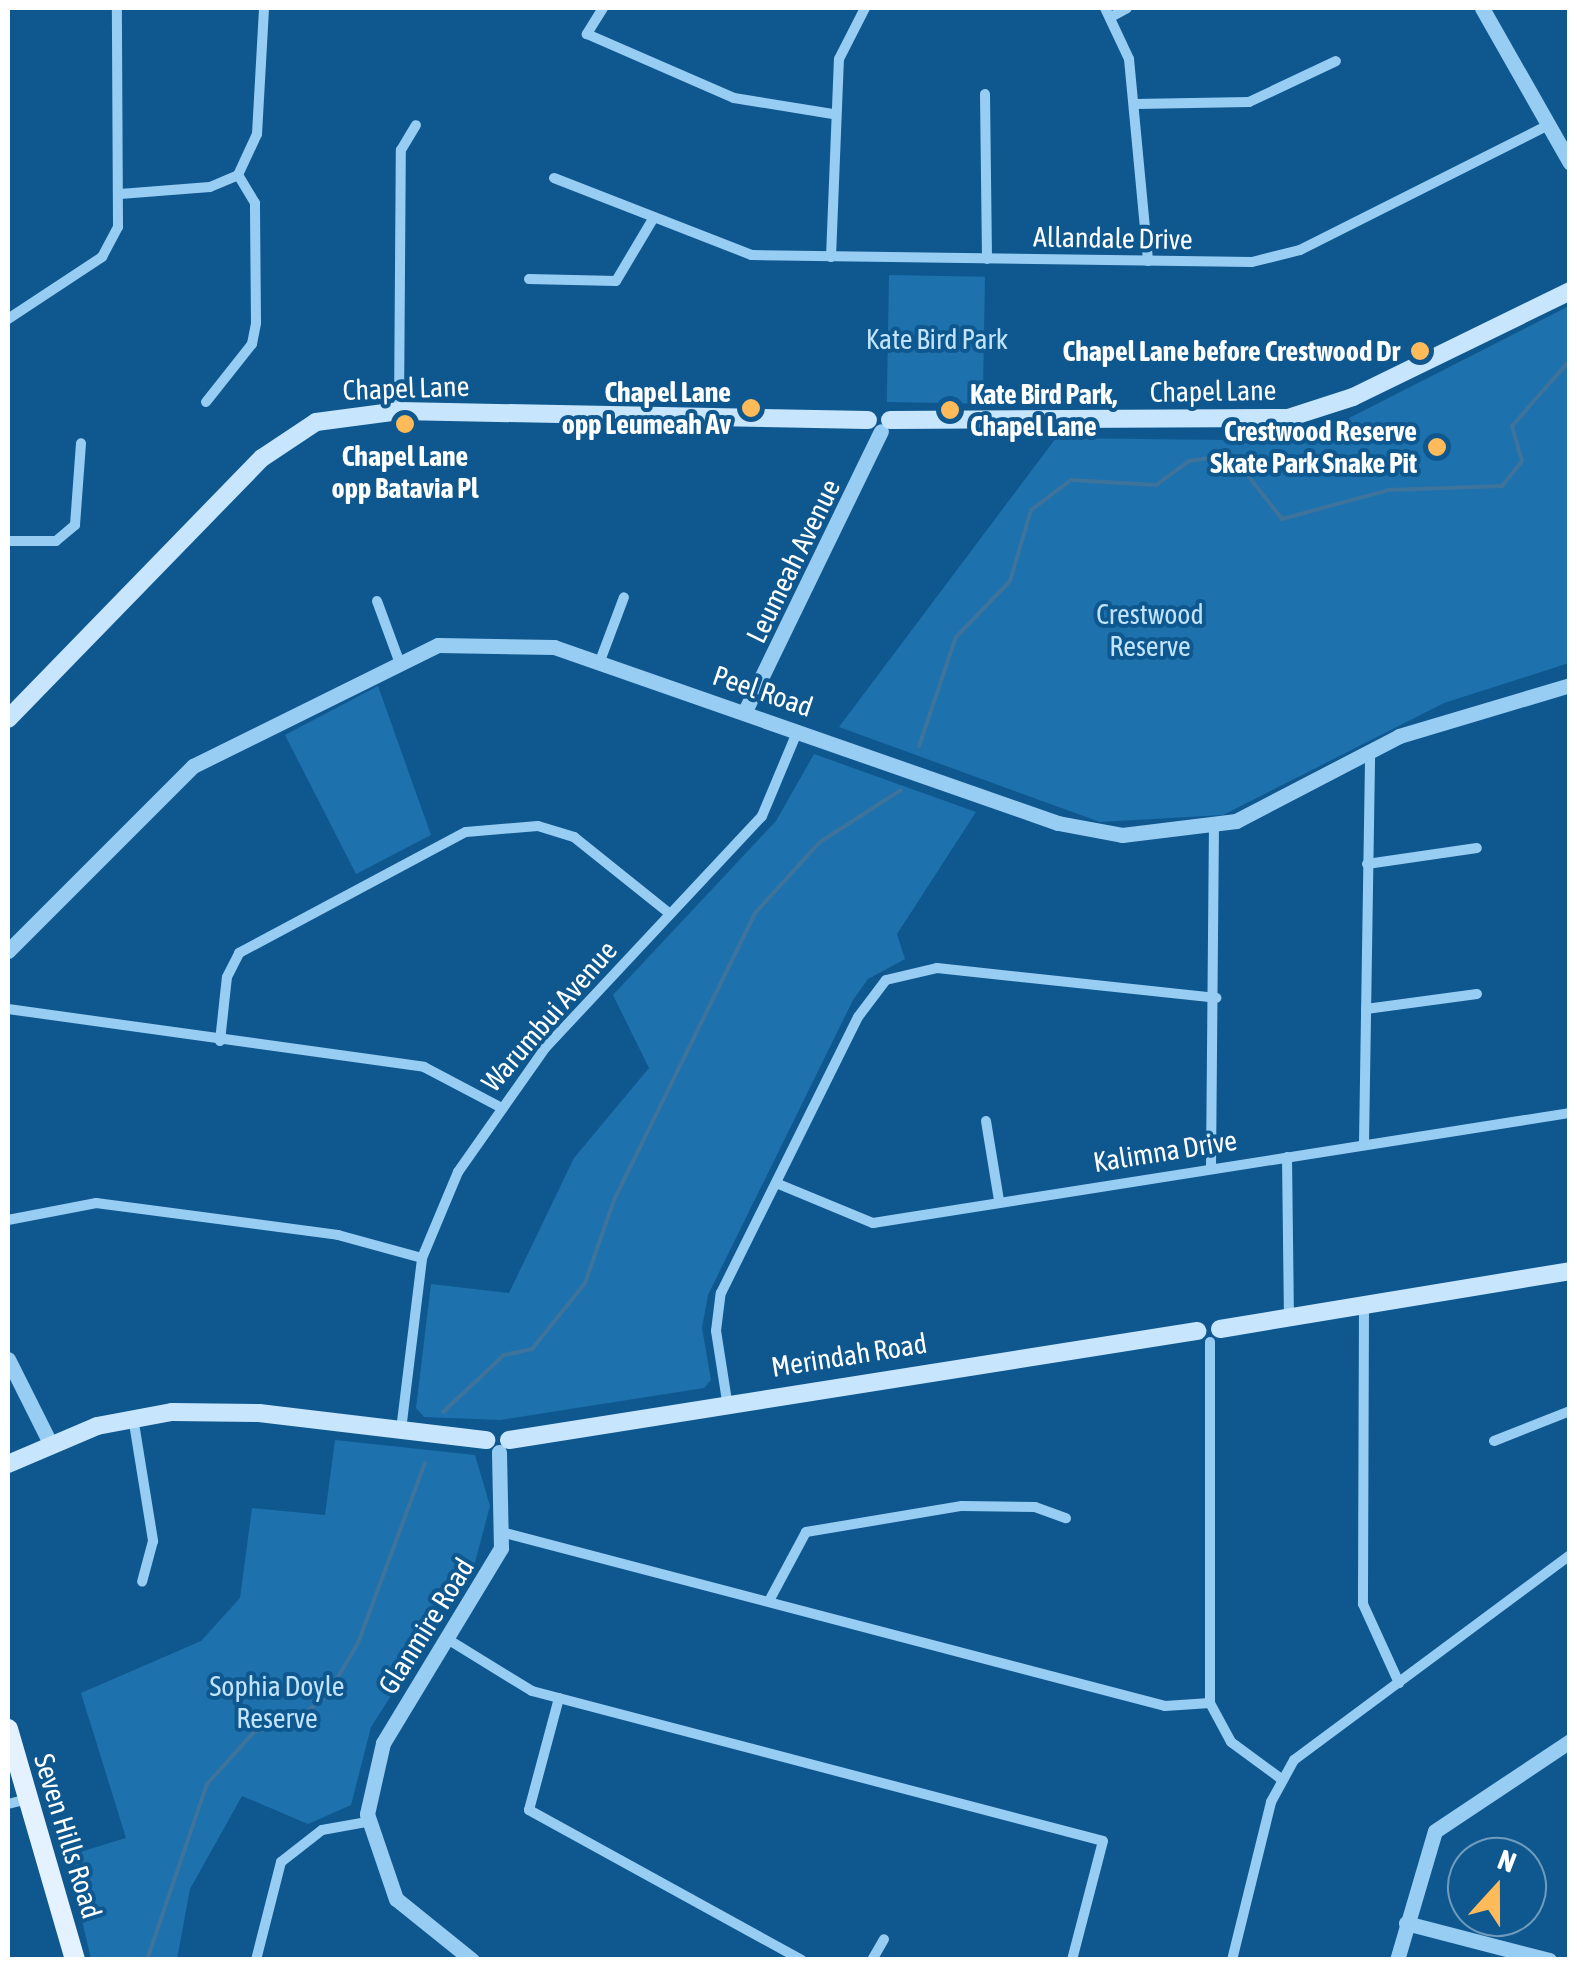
<!DOCTYPE html>
<html>
<head>
<meta charset="utf-8">
<style>
	body { margin:0 }
	#map { position:relative; width:1577px; height:1967px; overflow:hidden; background:#0f588f; font-family:"Asap Condensed",sans-serif }
	div>[style] { position:absolute }
	.green>* { inset:0; background:#1d71ad; transform-origin:0 0 }
	.stream>* { height:4px; margin:-2px; padding:0 2px; transform-origin:2px; border-radius:2px; background:#3e739c }
	.minor>* { height:10px; margin:-5px; padding:0 5px; transform-origin:5px; border-radius:5px; background:#98cdf3 }
	.tertiary>* { height:15px; margin:-7.5px; padding:0 7.5px; transform-origin:7.5px; border-radius:7.5px; background:#98cdf3 }
	.secondary>* { height:18px; margin:-9px; padding:0 9px; transform-origin:9px; border-radius:9px; background:#c7e6fd }
	.primary>* { height:20px; margin:-10px; padding:0 10px; transform-origin:10px; border-radius:10px; background:#e4f2ff }
	.dots>* { width:28px; height:28px; translate:-50% -50%; box-sizing:border-box; border:5px solid #0f588f; border-radius:50% }
	span { translate:-50% -50%; white-space:nowrap; text-align:center; line-height:1.15; -webkit-text-stroke:8px #0f588f; paint-order:stroke }
	.street-label { font-size:28px; color:#fff }
	.park-label { font-size:28px; color:#c0e4fe }
	.poi-label { font-size:28px; color:#fff; font-weight:700 }
	.right { translate:-100% -50%; text-align:right }
	.left { translate:0 -50%; text-align:left }
	.frame { position:absolute; inset:0; border:10px solid #fff; pointer-events:none }
	.north { position:absolute; left:1447px; top:1837px; width:100px; height:100px; box-sizing:border-box; background:#0f588f; border:2px solid #6f9bbc; border-radius:50%; rotate:21deg; font-size:28px; font-weight:700; line-height:40px; text-align:center; color:#fff }
	.north::after { content:''; display:block; margin:auto; width:35px; height:45px; background:#ffba5a; clip-path:polygon(50% 0,100% 100%,50% 72%,0 100%) }
</style>
</head>
<body>
<div id="map">
	<div class="green">
		<i style="left:889px;top:275px;width:96px;height:127px;rotate:1deg"></i>
		<i style="clip-path:polygon(1569px 306px,1569px 663px,1444px 703px,1223px 815px,1100px 822px,839px 727px,1056px 438px,1304px 441px)"></i>
		<i style="clip-path:polygon(378px 686px,431px 835px,356px 874px,285px 735px)"></i>
		<i style="clip-path:polygon(814px 754px,976px 812px,897px 934px,905px 959px,868px 979px,853px 1000px,708px 1295px,702px 1328px,711px 1380px,704px 1388px,500px 1420px,424px 1417px,416px 1408px,431px 1284px,509px 1293px,574px 1158px,649px 1068px,613px 995px,776px 821px)"></i>
		<i style="clip-path:polygon(335px 1440px,475px 1455px,490px 1506px,474px 1566px,371px 1727px,351px 1805px,308px 1824px,242px 1796px,190px 1889px,177px 1959px,91px 1959px,67px 1856px,126px 1838px,81px 1693px,201px 1641px,240px 1598px,252px 1508px,325px 1515px)"></i>
	</div>
	<div class="stream">
		<i style="left:919px;top:746px;width:115px;rotate:-71.3deg"></i>
		<i style="left:956px;top:637px;width:78px;rotate:-46deg"></i>
		<i style="left:1010px;top:581px;width:74px;rotate:-73.5deg"></i>
		<i style="left:1031px;top:510px;width:50px;rotate:-36.9deg"></i>
		<i style="left:1071px;top:480px;width:85px;rotate:3.4deg"></i>
		<i style="left:1156px;top:485px;width:41px;rotate:-36deg"></i>
		<i style="left:1189px;top:461px;width:28px;rotate:-8deg"></i>
		<i style="left:1217px;top:457px;width:22px;rotate:16deg"></i>
		<i style="left:1238px;top:463px;width:71px;rotate:51.8deg"></i>
		<i style="left:1282px;top:519px;width:111px;rotate:-15.2deg"></i>
		<i style="left:1389px;top:490px;width:113px;rotate:-2deg"></i>
		<i style="left:1502px;top:486px;width:32px;rotate:-51deg"></i>
		<i style="left:1522px;top:461px;width:36px;rotate:-106deg"></i>
		<i style="left:1512px;top:426px;width:88px;rotate:-48.7deg"></i>
		<i style="left:443px;top:1412px;width:83px;rotate:-43.1deg"></i>
		<i style="left:504px;top:1355px;width:29px;rotate:-12deg"></i>
		<i style="left:532px;top:1349px;width:85px;rotate:-51.2deg"></i>
		<i style="left:585px;top:1283px;width:88px;rotate:-70.7deg"></i>
		<i style="left:614px;top:1200px;width:321px;rotate:-63.8deg"></i>
		<i style="left:756px;top:912px;width:95px;rotate:-47.6deg"></i>
		<i style="left:820px;top:842px;width:96px;rotate:-32.7deg"></i>
		<i style="left:147px;top:1960px;width:186px;rotate:-71.2deg"></i>
		<i style="left:207px;top:1784px;width:70px;rotate:-47.9deg"></i>
		<i style="left:254px;top:1732px;width:41px;rotate:-15.4deg"></i>
		<i style="left:294px;top:1721px;width:40px;rotate:-37deg"></i>
		<i style="left:326px;top:1697px;width:63px;rotate:-59.3deg"></i>
		<i style="left:358px;top:1643px;width:192px;rotate:-69.6deg"></i>
	</div>
	<div class="minor">
		<i style="left:603px;top:8px;width:31px;rotate:122deg"></i>
		<i style="left:587px;top:34px;width:160px;rotate:23.5deg"></i>
		<i style="left:734px;top:98px;width:100px;rotate:9.2deg"></i>
		<i style="left:1105px;top:8px;width:56px;rotate:64.8deg"></i>
		<i style="left:1129px;top:59px;width:203px;rotate:84.6deg"></i>
		<i style="left:1111px;top:17px;width:18px;rotate:-29deg"></i>
		<i style="left:985px;top:94px;width:165px;rotate:89.3deg"></i>
		<i style="left:1135px;top:104px;width:114px;rotate:-1deg"></i>
		<i style="left:1249px;top:102px;width:96px;rotate:-25.2deg"></i>
		<i style="left:554px;top:178px;width:212px;rotate:21.3deg"></i>
		<i style="left:752px;top:255px;width:500px;rotate:0.8deg"></i>
		<i style="left:1252px;top:262px;width:49px;rotate:-14deg"></i>
		<i style="left:1300px;top:250px;width:278px;rotate:-26.7deg"></i>
		<i style="left:120px;top:194px;width:90px;rotate:-4.4deg"></i>
		<i style="left:210px;top:187px;width:30px;rotate:-23deg"></i>
		<i style="left:238px;top:175px;width:45px;rotate:-65.1deg"></i>
		<i style="left:257px;top:134px;width:126px;rotate:-86.8deg"></i>
		<i style="left:831px;top:257px;width:198px;rotate:-87.7deg"></i>
		<i style="left:839px;top:59px;width:57px;rotate:-63deg"></i>
		<i style="left:529px;top:279px;width:87px;rotate:1.3deg"></i>
		<i style="left:616px;top:281px;width:72px;rotate:-59.2deg"></i>
		<i style="left:8px;top:319px;width:113px;rotate:-33.4deg"></i>
		<i style="left:102px;top:257px;width:34px;rotate:-62deg"></i>
		<i style="left:118px;top:227px;width:219px;rotate:-90.3deg"></i>
		<i style="left:206px;top:402px;width:74px;rotate:-51.6deg"></i>
		<i style="left:252px;top:344px;width:21px;rotate:-79deg"></i>
		<i style="left:256px;top:323px;width:120px;rotate:-90.5deg"></i>
		<i style="left:255px;top:203px;width:33px;rotate:-121deg"></i>
		<i style="left:399px;top:411px;width:261px;rotate:-89.6deg"></i>
		<i style="left:401px;top:150px;width:29px;rotate:-59deg"></i>
		<i style="left:8px;top:541px;width:48px"></i>
		<i style="left:56px;top:541px;width:25px;rotate:-40deg"></i>
		<i style="left:75px;top:525px;width:82px;rotate:-85.8deg"></i>
		<i style="left:377px;top:601px;width:61px;rotate:69.8deg"></i>
		<i style="left:600px;top:661px;width:68px;rotate:-69.4deg"></i>
		<i style="left:1367px;top:864px;width:111px;rotate:-8.3deg"></i>
		<i style="left:8px;top:1009px;width:420px;rotate:7.9deg"></i>
		<i style="left:424px;top:1067px;width:84px;rotate:27.8deg"></i>
		<i style="left:1366px;top:1009px;width:112px;rotate:-7.7deg"></i>
		<i style="left:220px;top:1041px;width:64px;rotate:-83.8deg"></i>
		<i style="left:227px;top:977px;width:27px;rotate:-63deg"></i>
		<i style="left:239px;top:953px;width:257px;rotate:-28.1deg"></i>
		<i style="left:466px;top:832px;width:72px;rotate:-4.8deg"></i>
		<i style="left:538px;top:826px;width:38px;rotate:17deg"></i>
		<i style="left:574px;top:837px;width:123px;rotate:38.7deg"></i>
		<i style="left:986px;top:1121px;width:80px;rotate:80.7deg"></i>
		<i style="left:1364px;top:1143px;width:391px;rotate:-89.1deg"></i>
		<i style="left:1287px;top:1157px;width:156px;rotate:89.3deg"></i>
		<i style="left:1211px;top:1166px;width:338px;rotate:-89.5deg"></i>
		<i style="left:776px;top:1183px;width:105px;rotate:22.4deg"></i>
		<i style="left:873px;top:1223px;width:706px;rotate:-8.97deg"></i>
		<i style="left:8px;top:1220px;width:90px;rotate:-10.9deg"></i>
		<i style="left:96px;top:1203px;width:244px;rotate:7.5deg"></i>
		<i style="left:338px;top:1235px;width:87px;rotate:15.3deg"></i>
		<i style="left:1364px;top:1304px;width:300px;rotate:90.2deg"></i>
		<i style="left:1363px;top:1604px;width:87px;rotate:65.5deg"></i>
		<i style="left:1210px;top:1342px;width:361px;rotate:90deg"></i>
		<i style="left:1210px;top:1703px;width:44px;rotate:61.7deg"></i>
		<i style="left:1231px;top:1742px;width:61px;rotate:36.3deg"></i>
		<i style="left:727px;top:1401px;width:71px;rotate:-98.9deg"></i>
		<i style="left:716px;top:1331px;width:38px;rotate:-83deg"></i>
		<i style="left:721px;top:1293px;width:308px;rotate:-63.6deg"></i>
		<i style="left:858px;top:1017px;width:46px;rotate:-52.9deg"></i>
		<i style="left:886px;top:980px;width:52px;rotate:-13.2deg"></i>
		<i style="left:937px;top:968px;width:281px;rotate:6.1deg"></i>
		<i style="left:133px;top:1417px;width:126px;rotate:80.8deg"></i>
		<i style="left:153px;top:1541px;width:42px;rotate:105deg"></i>
		<i style="left:401px;top:1430px;width:173px;rotate:-83deg"></i>
		<i style="left:422px;top:1258px;width:93px;rotate:-67.3deg"></i>
		<i style="left:458px;top:1172px;width:153px;rotate:-54.9deg"></i>
		<i style="left:546px;top:1047px;width:316px;rotate:-46.9deg"></i>
		<i style="left:762px;top:816px;width:93px;rotate:-67.3deg"></i>
		<i style="left:1494px;top:1441px;width:82px;rotate:-21.5deg"></i>
		<i style="left:505px;top:1533px;width:682px;rotate:14.69deg"></i>
		<i style="left:1165px;top:1706px;width:45px;rotate:-3.8deg"></i>
		<i style="left:769px;top:1601px;width:78px;rotate:-61.8deg"></i>
		<i style="left:806px;top:1532px;width:158px;rotate:-9.5deg"></i>
		<i style="left:962px;top:1506px;width:73px;rotate:0.8deg"></i>
		<i style="left:1035px;top:1507px;width:33px;rotate:20deg"></i>
		<i style="left:449px;top:1640px;width:97px;rotate:31.6deg"></i>
		<i style="left:532px;top:1691px;width:590px;rotate:14.72deg"></i>
		<i style="left:1103px;top:1841px;width:123px;rotate:104.6deg"></i>
		<i style="left:559px;top:1698px;width:116px;rotate:105deg"></i>
		<i style="left:529px;top:1810px;width:311px;rotate:28.8deg"></i>
		<i style="left:8px;top:1804px;width:21px;rotate:-14deg"></i>
		<i style="left:256px;top:1960px;width:101px;rotate:-75.7deg"></i>
		<i style="left:281px;top:1862px;width:52px;rotate:-38deg"></i>
		<i style="left:322px;top:1830px;width:46px;rotate:-10.1deg"></i>
		<i style="left:872px;top:1960px;width:24px;rotate:-60deg"></i>
		<i style="left:1232px;top:1960px;width:163px;rotate:-76.1deg"></i>
		<i style="left:1271px;top:1802px;width:48px;rotate:-61.3deg"></i>
		<i style="left:1294px;top:1760px;width:344px;rotate:-36.6deg"></i>
	</div>
	<div class="tertiary">
		<i style="left:1482px;top:8px;width:178px;rotate:60.4deg"></i>
		<i style="left:745px;top:711px;width:311px;rotate:-64.1deg"></i>
		<i style="left:8px;top:951px;width:262px;rotate:-45deg"></i>
		<i style="left:193px;top:766px;width:273px;rotate:-26.3deg"></i>
		<i style="left:438px;top:645px;width:116px;rotate:1deg"></i>
		<i style="left:554px;top:647px;width:534px;rotate:19.25deg"></i>
		<i style="left:1058px;top:823px;width:65px;rotate:10.6deg"></i>
		<i style="left:1122px;top:835px;width:115px;rotate:-7deg"></i>
		<i style="left:1236px;top:821px;width:184px;rotate:-27.5deg"></i>
		<i style="left:1399px;top:736px;width:178px;rotate:-16.6deg"></i>
		<i style="left:8px;top:1359px;width:94px;rotate:63.4deg"></i>
		<i style="left:1406px;top:1923px;width:148px;rotate:14.5deg"></i>
		<i style="left:472px;top:1960px;width:97px;rotate:-141.2deg"></i>
		<i style="left:396px;top:1899px;width:90px;rotate:-108.8deg"></i>
		<i style="left:367px;top:1814px;width:73px;rotate:-77.3deg"></i>
		<i style="left:383px;top:1743px;width:228px;rotate:-58.8deg"></i>
		<i style="left:501px;top:1548px;width:96px;rotate:-91.2deg"></i>
		<i style="left:1397px;top:1960px;width:134px;rotate:-73.6deg"></i>
		<i style="left:1435px;top:1831px;width:162px;rotate:-33.7deg"></i>
	</div>
	<div class="secondary">
		<i style="left:890px;top:420px;width:398px;rotate:-0.3deg"></i>
		<i style="left:1288px;top:418px;width:68px;rotate:-17.9deg"></i>
		<i style="left:1353px;top:397px;width:242px;rotate:-26deg"></i>
		<i style="left:8px;top:719px;width:364px;rotate:-45.8deg"></i>
		<i style="left:262px;top:458px;width:65px;rotate:-33.7deg"></i>
		<i style="left:316px;top:422px;width:84px;rotate:-7.5deg"></i>
		<i style="left:399px;top:411px;width:469px;rotate:1.1deg"></i>
		<i style="left:1220px;top:1329px;width:355px;rotate:-9.4deg"></i>
		<i style="left:509px;top:1440px;width:697px;rotate:-9deg"></i>
		<i style="left:8px;top:1464px;width:97px;rotate:-23.1deg"></i>
		<i style="left:97px;top:1426px;width:76px;rotate:-10.6deg"></i>
		<i style="left:172px;top:1412px;width:87px;rotate:0.7deg"></i>
		<i style="left:259px;top:1413px;width:229px;rotate:6.8deg"></i>
	</div>
	<div class="primary">
		<i style="left:8px;top:1729px;width:241px;rotate:73.8deg"></i>
	</div>
	<div class="dots">
		<i style="left:1420px;top:351px;background:#ffba5a"></i>
		<i style="left:751px;top:408px;background:#ffba5a"></i>
		<i style="left:950px;top:410px;background:#ffba5a"></i>
		<i style="left:405px;top:424px;background:#ffba5a"></i>
		<i style="left:1437px;top:447px;background:#ffba5a"></i>
	</div>
	<div class="street-label">
		<span style="left:1113px;top:238px;rotate:1deg">Allandale Drive</span>
		<span style="left:406px;top:388px;rotate:-2deg">Chapel Lane</span>
		<span style="left:1213px;top:391px;rotate:-1deg">Chapel Lane</span>
		<span style="left:793px;top:561px;rotate:-64deg">Leumeah Avenue</span>
		<span style="left:763px;top:691px;rotate:19deg">Peel Road</span>
		<span style="left:549px;top:1016px;rotate:-49deg">Warumbui Avenue</span>
		<span style="left:1165px;top:1151px;rotate:-9deg">Kalimna Drive</span>
		<span style="left:849px;top:1355px;rotate:-9deg">Merindah Road</span>
		<span style="left:426px;top:1626px;rotate:-58deg">Glanmire Road</span>
		<span style="left:68px;top:1836px;rotate:73deg">Seven Hills Road</span>
	</div>
	<div class="park-label">
		<span style="left:937px;top:339px">Kate Bird Park</span>
		<span style="left:1150px;top:630px">Crestwood<br>Reserve</span>
		<span style="left:277px;top:1702px">Sophia Doyle<br>Reserve</span>
	</div>
	<div class="poi-label">
		<span class="right" style="left:1400px;top:351px">Chapel Lane before Crestwood Dr</span>
		<span class="right" style="left:731px;top:408px">Chapel Lane<br>opp Leumeah Av</span>
		<span class="left" style="left:970px;top:410px">Kate Bird Park,<br>Chapel Lane</span>
		<span class="right" style="left:1417px;top:447px">Crestwood Reserve<br>Skate Park Snake Pit</span>
		<span style="left:405px;top:472px">Chapel Lane<br>opp Batavia Pl</span>
	</div>
	<div class="frame"></div>
	<div class="north">N</div>
</div>
</body>
</html>
